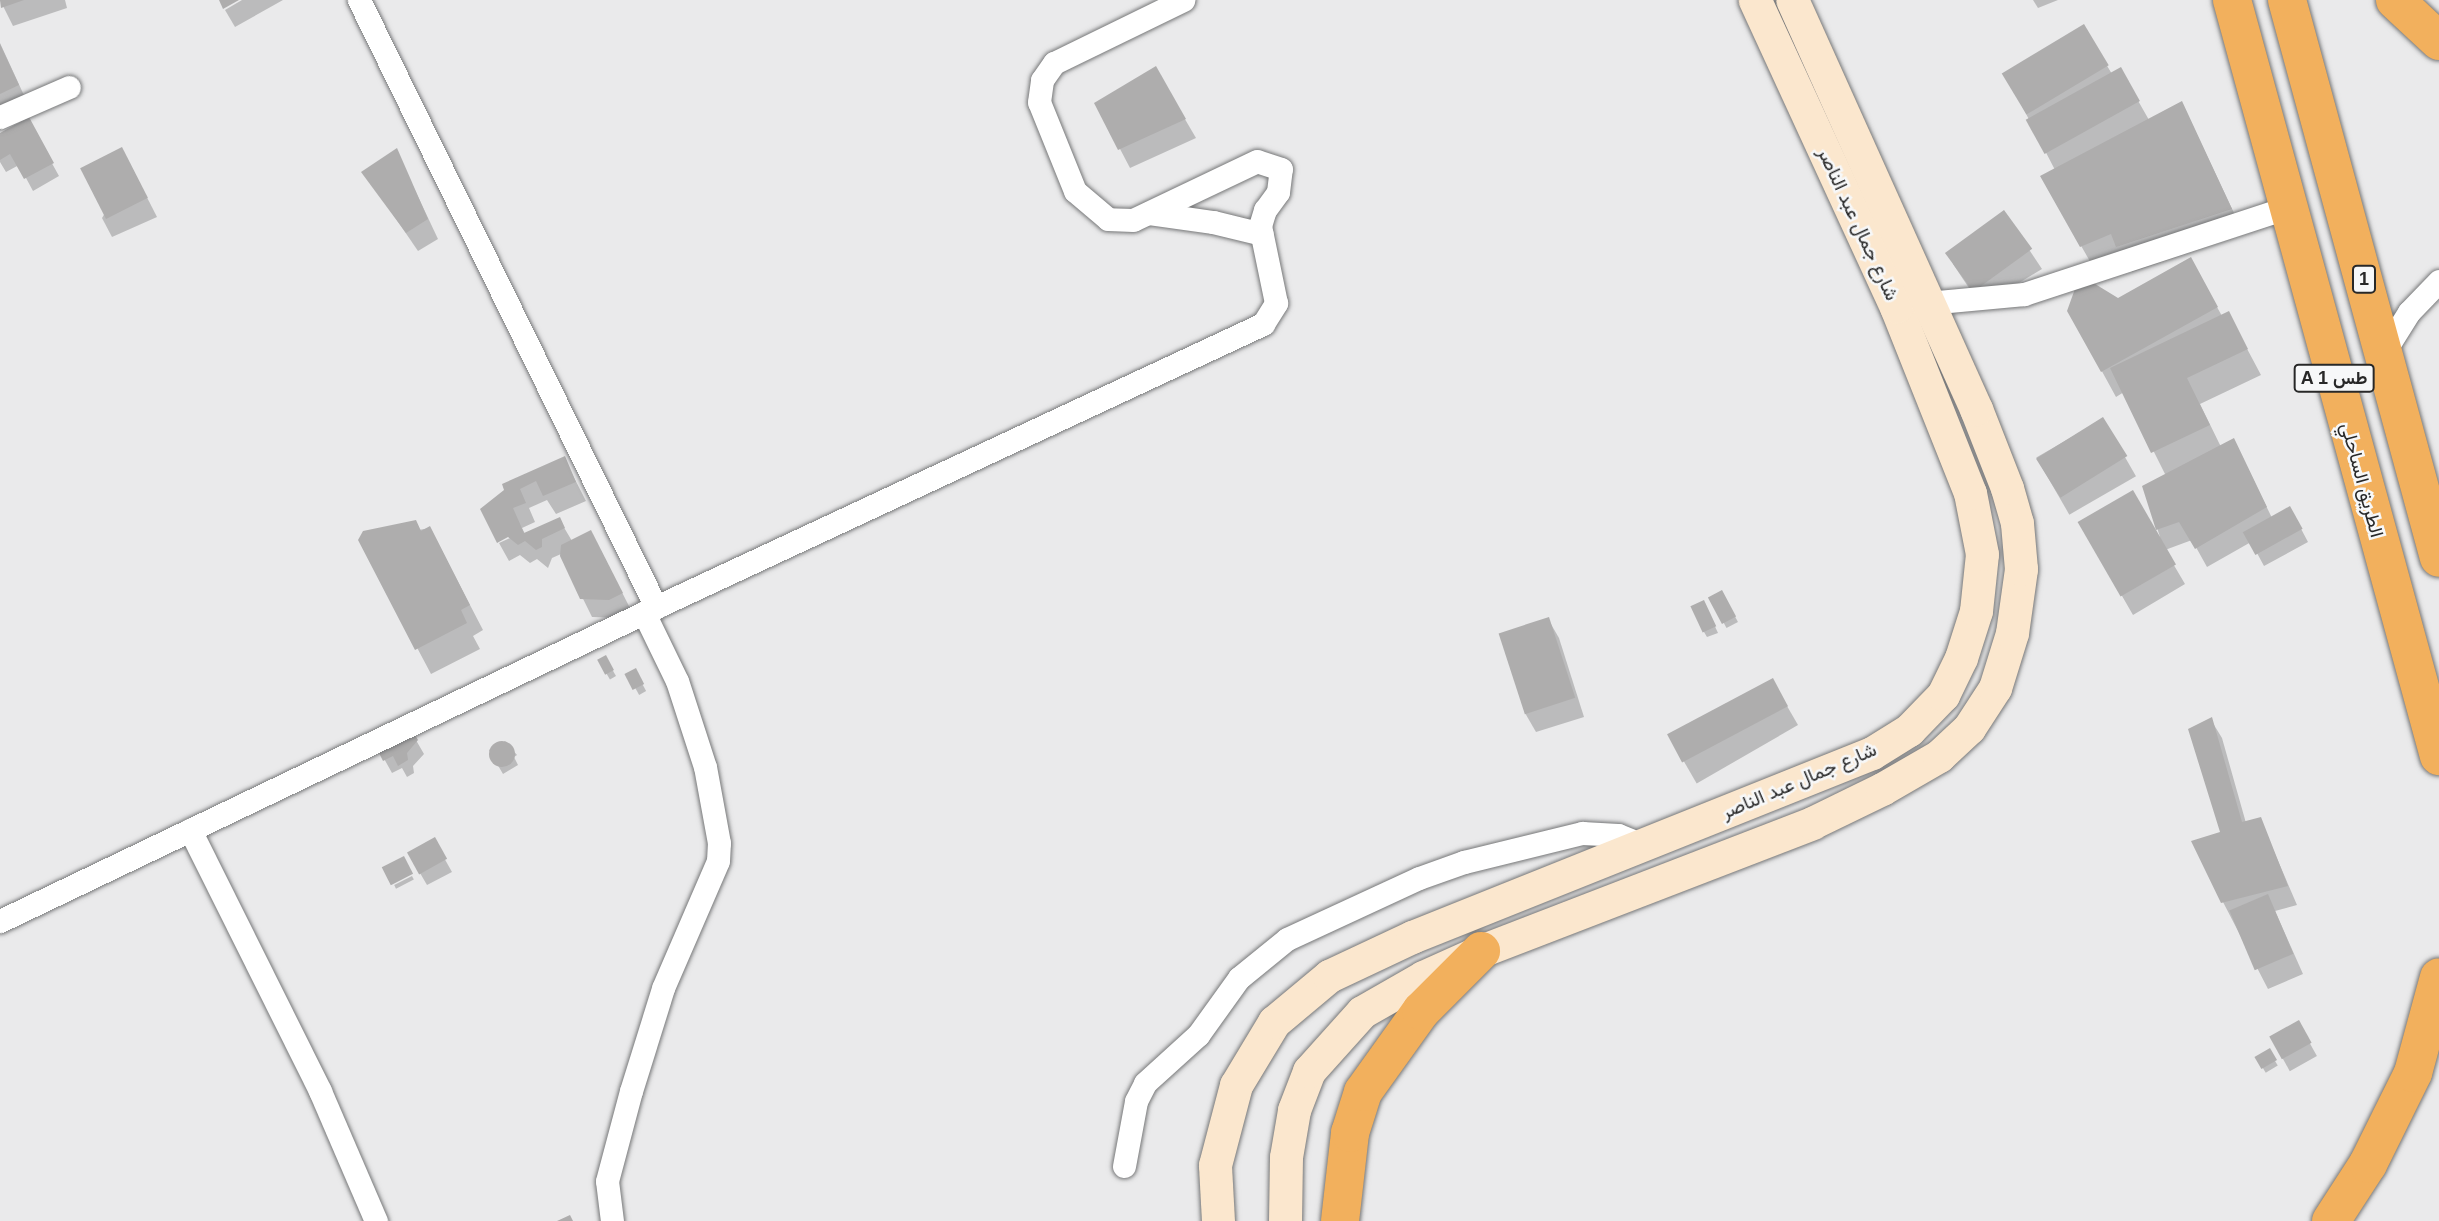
<!DOCTYPE html>
<html>
<head>
<meta charset="utf-8">
<style>
	body { margin:0 }
	#map { position:relative; width:2439px; height:1221px; overflow:hidden; background:#eaeaeb; font-family:Helvetica,Vazirmatn,sans-serif }
	div>[style] { position:absolute }
	.shadow>* { inset:0; background:#0003; transform-origin:0 0 }
	.building>* { inset:0; background:#aeadad; transform-origin:0 0 }
	.round { border-radius:50% }
	.roads { filter:drop-shadow(0 0 2px #767778) drop-shadow(0 0 2px #767778) }
	.street>* { height:23px; margin:-11.5px; padding:0 11.5px; transform-origin:11.5px; border-radius:11.5px; background:#fff }
	.secondary>* { height:33px; margin:-16.5px; padding:0 16.5px; transform-origin:16.5px; border-radius:16.5px; background:#fbe7ce }
	.highway>* { height:38px; margin:-19px; padding:0 19px; transform-origin:19px; border-radius:19px; background:#f2b05d }
	span { translate:-50% -50%; white-space:nowrap; text-align:center; line-height:1.15; -webkit-text-stroke:5px #f7f8f9; paint-order:stroke }
	.shield-label span { padding:2px 5px; background:#f7f8f9; border:2px solid; border-radius:5px; -webkit-text-stroke-width:0 }
	.shield-label { font-size:18px; color:#282828; font-weight:700 }
	.street-label { font-size:19px; color:#282828 }
</style>
</head>
<body>
<div id="map">
	<div class="shadow">
		<i style="clip-path:polygon(0 0,65px 0,67px 8px,13px 26px)"></i>
		<i style="clip-path:polygon(242px 0,283px 0,235px 27px,225px 10px)"></i>
		<i style="clip-path:polygon(2033px 0,2058px 0,2038px 8px)"></i>
		<i style="clip-path:polygon(2083px 26px,2112px 74px,2120px 69px,2149px 120px,2182px 103px,2244px 234px,2132px 272px,2125px 259px,2096px 272px,2042px 177px,2055px 170px,2005px 73px)"></i>
		<i style="clip-path:polygon(0 43px,28px 104px,0 118px)"></i>
		<i style="clip-path:polygon(1155px 68px,1196px 138px,1130px 168px,1096px 103px)"></i>
		<i style="clip-path:polygon(28px 120px,59px 176px,33px 191px,19px 165px,6px 172px,0 162px,0 135px)"></i>
		<i style="clip-path:polygon(396px 150px,438px 239px,418px 251px,364px 172px)"></i>
		<i style="clip-path:polygon(132px 168px,157px 217px,112px 237px,102px 218px)"></i>
		<i style="clip-path:polygon(2004px 212px,2042px 269px,1981px 306px,1953px 264px)"></i>
		<i style="clip-path:polygon(2190px 259px,2222px 316px,2228px 313px,2261px 375px,2200px 404px,2221px 447px,2234px 440px,2272px 518px,2290px 508px,2308px 542px,2264px 566px,2251px 542px,2207px 567px,2192px 540px,2165px 550px,2185px 584px,2133px 615px,2080px 523px,2160px 537px,2144px 487px,2166px 476px,2124px 392px,2116px 397px,2069px 311px,2118px 300px)"></i>
		<i style="left:2103px;top:419px;width:66px;height:77px;rotate:60deg"></i>
		<i style="clip-path:polygon(564px 458px,586px 501px,556px 514px,547px 500px,529px 508px,535px 522px,522px 528px,525px 534px,559px 519px,572px 541px,601px 551px,632px 612px,620px 618px,592px 617px,561px 554px,552px 558px,548px 568px,537px 559px,530px 563px,520px 555px,509px 561px,499px 543px,517px 535px,482px 509px)"></i>
		<i style="clip-path:polygon(430px 528px,483px 630px,473px 636px,480px 649px,431px 674px,360px 540px)"></i>
		<i style="left:1722px;top:592px;width:34px;height:13px;rotate:62deg"></i>
		<i style="clip-path:polygon(1706px 607px,1718px 633px,1707px 637px,1704px 632px)"></i>
		<i style="clip-path:polygon(1548px 619px,1559px 638px,1584px 717px,1536px 732px,1525px 713px)"></i>
		<i style="left:605px;top:657px;width:22px;height:7px;rotate:60deg"></i>
		<i style="left:635px;top:671px;width:23px;height:8px;rotate:61deg"></i>
		<i style="left:1772px;top:680px;width:52px;height:117px;rotate:60deg"></i>
		<i style="clip-path:polygon(2211px 720px,2222px 738px,2246px 823px,2260px 819px,2297px 905px,2275px 911px,2303px 974px,2268px 989px,2223px 902px,2222px 833px)"></i>
		<i style="clip-path:polygon(409px 728px,424px 754px,413px 766px,414px 773px,407px 777px,402px 768px,392px 773px,377px 746px)"></i>
		<i style="clip-path:polygon(505px 741px,517px 755px,514px 757px,518px 765px,503px 774px,489px 750px)"></i>
		<i style="clip-path:polygon(434px 840px,452px 872px,427px 885px,420px 873px)"></i>
		<i style="left:412px;top:876px;width:4px;height:20px;rotate:63deg"></i>
		<i style="left:2298px;top:1022px;width:39px;height:31px;rotate:61deg"></i>
		<i style="left:2269px;top:1051px;width:17px;height:14px;rotate:59deg"></i>
	</div>
	<div class="building">
		<i style="clip-path:polygon(0 0,24px 0,1px 8px)"></i>
		<i style="clip-path:polygon(219px 0,239px 0,223px 9px)"></i>
		<i style="left:2084px;top:24px;width:48px;height:96px;rotate:59deg"></i>
		<i style="clip-path:polygon(0 44px,19px 85px,0 94px)"></i>
		<i style="clip-path:polygon(1156px 66px,1186px 119px,1118px 150px,1094px 103px)"></i>
		<i style="left:2121px;top:67px;width:39px;height:109px;rotate:61deg"></i>
		<i style="clip-path:polygon(2182px 101px,2232px 209px,2116px 247px,2111px 234px,2080px 247px,2040px 176px)"></i>
		<i style="clip-path:polygon(29px 117px,54px 163px,24px 179px,10px 154px,0 160px,0 133px)"></i>
		<i style="left:122px;top:147px;width:57px;height:47px;rotate:63deg"></i>
		<i style="clip-path:polygon(397px 148px,428px 219px,406px 233px,361px 172px)"></i>
		<i style="left:2004px;top:210px;width:48px;height:73px;rotate:54deg"></i>
		<i style="clip-path:polygon(2191px 257px,2218px 307px,2101px 372px,2067px 311px,2076px 286px,2087px 279px,2118px 298px)"></i>
		<i style="clip-path:polygon(2229px 311px,2248px 349px,2187px 378px,2210px 425px,2151px 453px,2110px 368px)"></i>
		<i style="left:2103px;top:417px;width:46px;height:79px;rotate:58deg"></i>
		<i style="clip-path:polygon(2234px 438px,2267px 507px,2195px 549px,2179px 522px,2156px 530px,2142px 486px)"></i>
		<i style="clip-path:polygon(565px 456px,576px 482px,543px 496px,536px 481px,520px 489px,526px 503px,513px 508px,524px 533px,560px 517px,565px 528px,542px 539px,542px 547px,536px 550px,525px 541px,518px 545px,508px 537px,497px 543px,480px 509px,504px 490px,502px 484px)"></i>
		<i style="left:2133px;top:490px;width:86px;height:64px;rotate:60deg"></i>
		<i style="left:2290px;top:506px;width:26px;height:54px;rotate:61deg"></i>
		<i style="clip-path:polygon(416px 520px,421px 531px,430px 526px,470px 605px,461px 610px,467px 623px,415px 650px,358px 540px,363px 531px)"></i>
		<i style="clip-path:polygon(591px 530px,623px 593px,609px 600px,580px 599px,560px 556px,561px 545px)"></i>
		<i style="left:1722px;top:590px;width:30px;height:16px;rotate:62deg"></i>
		<i style="left:1704px;top:600px;width:29px;height:15px;rotate:65deg"></i>
		<i style="left:1549px;top:617px;width:85px;height:53px;rotate:72deg"></i>
		<i style="left:606px;top:655px;width:17px;height:10px;rotate:62deg"></i>
		<i style="left:636px;top:668px;width:18px;height:13px;rotate:63deg"></i>
		<i style="left:1773px;top:678px;width:32px;height:120px;rotate:62deg"></i>
		<i style="clip-path:polygon(2212px 717px,2242px 822px,2261px 817px,2288px 886px,2221px 903px,2191px 841px,2220px 832px,2188px 729px)"></i>
		<i style="clip-path:polygon(410px 726px,418px 740px,407px 753px,408px 760px,398px 766px,393px 756px,383px 761px,375px 745px)"></i>
		<i class="round" style="left:489px;top:741px;width:26px;height:26px"></i>
		<i style="left:435px;top:837px;width:25px;height:32px;rotate:61deg"></i>
		<i style="left:404px;top:856px;width:20px;height:25px;rotate:63deg"></i>
		<i style="left:2268px;top:894px;width:65px;height:42px;rotate:67deg"></i>
		<i style="left:2299px;top:1020px;width:26px;height:34px;rotate:61deg"></i>
		<i style="left:2270px;top:1048px;width:14px;height:18px;rotate:60deg"></i>
		<i style="clip-path:polygon(570px 1215px,573px 1221px,557px 1221px)"></i>
	</div>
	<div class="roads">
		<div class="street">
			<i style="left:359px;top:0;width:676px;rotate:63.93deg"></i>
			<i style="left:0;top:117px;width:75px;rotate:-23.5deg"></i>
			<i style="left:1149px;top:213px;width:65px;rotate:8deg"></i>
			<i style="left:1213px;top:222px;width:50px;rotate:13.8deg"></i>
			<i style="left:1917px;top:304px;width:107px;rotate:-5.3deg"></i>
			<i style="left:2024px;top:294px;width:279px;rotate:-18.2deg"></i>
			<i style="left:2384px;top:352px;width:47px;rotate:-58deg"></i>
			<i style="left:2409px;top:312px;width:43px;rotate:-45.9deg"></i>
			<i style="left:190px;top:830px;width:292px;rotate:63.5deg"></i>
			<i style="left:320px;top:1091px;width:142px;rotate:66.7deg"></i>
			<i style="left:0;top:921px;width:727px;rotate:-25.58deg"></i>
			<i style="left:656px;top:607px;width:670px;rotate:-25deg"></i>
			<i style="left:1263px;top:324px;width:25px;rotate:-58deg"></i>
			<i style="left:1276px;top:303px;width:79px;rotate:-101.7deg"></i>
			<i style="left:1260px;top:226px;width:17px;rotate:-73deg"></i>
			<i style="left:1265px;top:210px;width:22px;rotate:-54deg"></i>
			<i style="left:1278px;top:192px;width:23px;rotate:-83deg"></i>
			<i style="left:1281px;top:169px;width:25px;rotate:-162deg"></i>
			<i style="left:1257px;top:161px;width:137px;rotate:154.6deg"></i>
			<i style="left:1133px;top:220px;width:25px;rotate:-178deg"></i>
			<i style="left:1108px;top:219px;width:43px;rotate:-139.7deg"></i>
			<i style="left:1075px;top:191px;width:96px;rotate:-112deg"></i>
			<i style="left:1039px;top:102px;width:22px;rotate:-82deg"></i>
			<i style="left:1042px;top:80px;width:21px;rotate:-55deg"></i>
			<i style="left:1054px;top:63px;width:144px;rotate:-26deg"></i>
			<i style="left:1124px;top:1166px;width:66px;rotate:-79.5deg"></i>
			<i style="left:1136px;top:1101px;width:20px;rotate:-63deg"></i>
			<i style="left:1145px;top:1083px;width:72px;rotate:-42.2deg"></i>
			<i style="left:1198px;top:1035px;width:70px;rotate:-54.3deg"></i>
			<i style="left:1239px;top:978px;width:62px;rotate:-39.1deg"></i>
			<i style="left:1287px;top:939px;width:145px;rotate:-24.8deg"></i>
			<i style="left:1419px;top:878px;width:48px;rotate:-19.6deg"></i>
			<i style="left:1464px;top:862px;width:122px;rotate:-13.8deg"></i>
			<i style="left:1582px;top:833px;width:36px;rotate:3deg"></i>
			<i style="left:1618px;top:835px;width:27px;rotate:22deg"></i>
			<i style="left:612px;top:1221px;width:40px;rotate:-97.1deg"></i>
			<i style="left:607px;top:1181px;width:93px;rotate:-75.1deg"></i>
			<i style="left:631px;top:1091px;width:108px;rotate:-72.7deg"></i>
			<i style="left:663px;top:988px;width:138px;rotate:-66.6deg"></i>
			<i style="left:718px;top:861px;width:18px;rotate:-87deg"></i>
			<i style="left:719px;top:843px;width:77px;rotate:-100.4deg"></i>
			<i style="left:705px;top:767px;width:90px;rotate:-108deg"></i>
			<i style="left:677px;top:681px;width:76px;rotate:-115.9deg"></i>
		</div>
		<div class="secondary">
			<i style="left:1218px;top:1221px;width:56px;rotate:-93.1deg"></i>
			<i style="left:1215px;top:1165px;width:83px;rotate:-75.3deg"></i>
			<i style="left:1236px;top:1085px;width:74px;rotate:-58.9deg"></i>
			<i style="left:1274px;top:1022px;width:72px;rotate:-39.9deg"></i>
			<i style="left:1329px;top:976px;width:92px;rotate:-25.2deg"></i>
			<i style="left:1412px;top:937px;width:495px;rotate:-21.8deg"></i>
			<i style="left:1872px;top:753px;width:44px;rotate:-31.9deg"></i>
			<i style="left:1909px;top:730px;width:49px;rotate:-45.8deg"></i>
			<i style="left:1943px;top:695px;width:41px;rotate:-64.1deg"></i>
			<i style="left:1961px;top:658px;width:49px;rotate:-72.3deg"></i>
			<i style="left:1976px;top:611px;width:57px;rotate:-84deg"></i>
			<i style="left:1982px;top:554px;width:62px;rotate:-101.1deg"></i>
			<i style="left:1970px;top:493px;width:200px;rotate:-111.7deg"></i>
			<i style="left:1896px;top:307px;width:338px;rotate:-114.7deg"></i>
			<i style="left:1285px;top:1221px;width:64px;rotate:-89.1deg"></i>
			<i style="left:1286px;top:1157px;width:48px;rotate:-80.3deg"></i>
			<i style="left:1294px;top:1110px;width:42px;rotate:-69deg"></i>
			<i style="left:1309px;top:1071px;width:79px;rotate:-48.1deg"></i>
			<i style="left:1362px;top:1012px;width:70px;rotate:-29.8deg"></i>
			<i style="left:1423px;top:977px;width:64px;rotate:-24.1deg"></i>
			<i style="left:1481px;top:951px;width:355px;rotate:-21.1deg"></i>
			<i style="left:1812px;top:823px;width:78px;rotate:-25.9deg"></i>
			<i style="left:1882px;top:789px;width:66px;rotate:-30.1deg"></i>
			<i style="left:1939px;top:756px;width:41px;rotate:-43deg"></i>
			<i style="left:1969px;top:728px;width:48px;rotate:-57deg"></i>
			<i style="left:1995px;top:688px;width:58px;rotate:-72.8deg"></i>
			<i style="left:2012px;top:633px;width:65px;rotate:-82deg"></i>
			<i style="left:2021px;top:569px;width:46px;rotate:-95deg"></i>
			<i style="left:2017px;top:523px;width:36px;rotate:-106deg"></i>
			<i style="left:2007px;top:488px;width:85px;rotate:-111.4deg"></i>
			<i style="left:1976px;top:409px;width:448px;rotate:-114.2deg"></i>
		</div>
		<div class="highway">
			<i style="left:2232px;top:0;width:784px;rotate:74.69deg"></i>
			<i style="left:2287px;top:0;width:578px;rotate:74.76deg"></i>
			<i style="left:2395px;top:0;width:60px;rotate:43deg"></i>
			<i style="left:1340px;top:1221px;width:89px;rotate:-83.5deg"></i>
			<i style="left:1350px;top:1133px;width:43px;rotate:-72.4deg"></i>
			<i style="left:1363px;top:1092px;width:100px;rotate:-54.4deg"></i>
			<i style="left:1421px;top:1011px;width:85px;rotate:-45deg"></i>
			<i style="left:2331px;top:1221px;width:68px;rotate:-57deg"></i>
			<i style="left:2368px;top:1164px;width:102px;rotate:-63.7deg"></i>
			<i style="left:2413px;top:1073px;width:99px;rotate:-74.8deg"></i>
		</div>
	</div>
	<div class="shield-label">
		<span style="left:2364px;top:279px">1</span>
		<span style="left:2334px;top:378px">A 1 طس</span>
	</div>
	<div class="street-label">
		<span style="left:1858px;top:224px;rotate:65deg">شارع جمال عبد الناصر</span>
		<span style="left:2362px;top:480px;rotate:75deg">الطريق الساحلي</span>
		<span style="left:1799px;top:781px;rotate:-23deg">شارع جمال عبد الناصر</span>
	</div>
</div>
</body>
</html>
